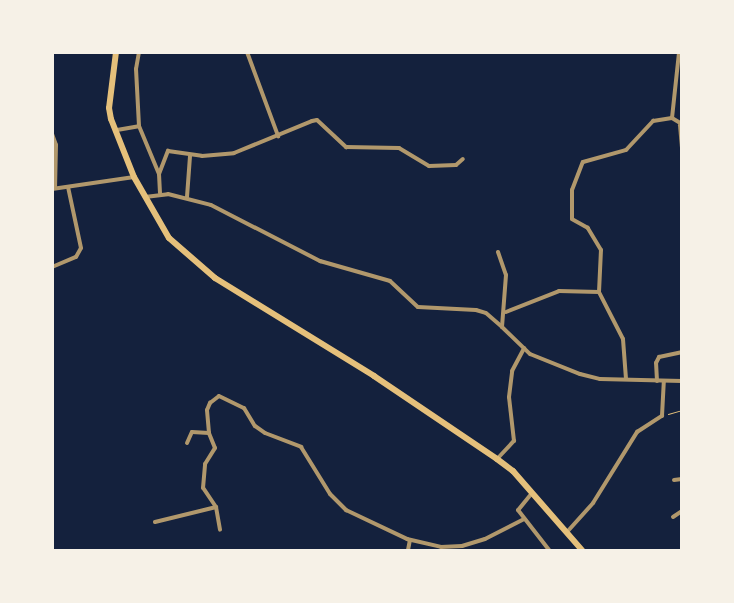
<!DOCTYPE html>
<html>
<head>
<meta charset="utf-8">
<style>
	body { margin:0 }
	#map { position:relative; width:734px; height:603px; overflow:hidden; background:#14213d; font-family:Spectral,serif }
	div>[style] { position:absolute }
	.path>* { height:1px; margin:-0.5px; padding:0 0.5px; transform-origin:0.5px; border-radius:0.5px; background:#e5c07b }
	.minor>* { height:4px; margin:-2px; padding:0 2px; transform-origin:2px; border-radius:2px; background:#b1986c }
	.primary>* { height:6px; margin:-3px; padding:0 3px; transform-origin:3px; border-radius:3px; background:#e5c07b }
	span { translate:-50% -50%; white-space:nowrap; text-align:center; line-height:1.15; -webkit-text-stroke:5px #f6f1e7; paint-order:stroke }
	.frame { position:absolute; inset:0; border:54px solid #f6f1e7; pointer-events:none }
</style>
</head>
<body>
<div id="map">
	<div class="path">
		<i style="left:668px;top:414px;width:15px;rotate:-16deg"></i>
	</div>
	<div class="minor">
		<i style="left:247px;top:52px;width:90px;rotate:69.7deg"></i>
		<i style="left:672px;top:118px;width:66px;rotate:-83.9deg"></i>
		<i style="left:680px;top:125px;width:24px;rotate:85deg"></i>
		<i style="left:139px;top:126px;width:52px;rotate:67.4deg"></i>
		<i style="left:117px;top:130px;width:22px;rotate:-10deg"></i>
		<i style="left:139px;top:126px;width:57px;rotate:-93deg"></i>
		<i style="left:136px;top:69px;width:17px;rotate:-80deg"></i>
		<i style="left:52px;top:134px;width:12px;rotate:70deg"></i>
		<i style="left:56px;top:145px;width:43px;rotate:91.3deg"></i>
		<i style="left:52px;top:189px;width:83px;rotate:-8.3deg"></i>
		<i style="left:160px;top:193px;width:19px;rotate:-93deg"></i>
		<i style="left:159px;top:174px;width:25px;rotate:-69deg"></i>
		<i style="left:168px;top:151px;width:34px;rotate:8deg"></i>
		<i style="left:202px;top:156px;width:32px;rotate:-5deg"></i>
		<i style="left:234px;top:153px;width:84px;rotate:-22.3deg"></i>
		<i style="left:312px;top:121px;width:5px;rotate:-11deg"></i>
		<i style="left:317px;top:120px;width:40px;rotate:43deg"></i>
		<i style="left:346px;top:147px;width:53px;rotate:1.1deg"></i>
		<i style="left:399px;top:148px;width:35px;rotate:31deg"></i>
		<i style="left:429px;top:166px;width:27px;rotate:-2deg"></i>
		<i style="left:456px;top:165px;width:9px;rotate:-41deg"></i>
		<i style="left:145px;top:197px;width:23px;rotate:-7deg"></i>
		<i style="left:168px;top:194px;width:44px;rotate:14.3deg"></i>
		<i style="left:211px;top:205px;width:123px;rotate:27.2deg"></i>
		<i style="left:320px;top:261px;width:73px;rotate:15.9deg"></i>
		<i style="left:390px;top:281px;width:38px;rotate:43deg"></i>
		<i style="left:418px;top:307px;width:58px;rotate:3deg"></i>
		<i style="left:476px;top:310px;width:10px;rotate:17deg"></i>
		<i style="left:486px;top:313px;width:21px;rotate:41deg"></i>
		<i style="left:187px;top:197px;width:41px;rotate:-85.8deg"></i>
		<i style="left:498px;top:252px;width:24px;rotate:71deg"></i>
		<i style="left:506px;top:275px;width:52px;rotate:94.4deg"></i>
		<i style="left:502px;top:327px;width:39px;rotate:44deg"></i>
		<i style="left:530px;top:354px;width:54px;rotate:21.8deg"></i>
		<i style="left:580px;top:374px;width:21px;rotate:14deg"></i>
		<i style="left:600px;top:379px;width:82px;rotate:1.4deg"></i>
		<i style="left:52px;top:267px;width:26px;rotate:-23deg"></i>
		<i style="left:76px;top:257px;width:10px;rotate:-61deg"></i>
		<i style="left:81px;top:248px;width:62px;rotate:-102deg"></i>
		<i style="left:506px;top:312px;width:57px;rotate:-21.6deg"></i>
		<i style="left:559px;top:291px;width:40px;rotate:1.4deg"></i>
		<i style="left:626px;top:379px;width:40px;rotate:-94.3deg"></i>
		<i style="left:623px;top:339px;width:53px;rotate:-117.1deg"></i>
		<i style="left:599px;top:292px;width:42px;rotate:-87.3deg"></i>
		<i style="left:601px;top:250px;width:26px;rotate:-121deg"></i>
		<i style="left:588px;top:228px;width:18px;rotate:-151deg"></i>
		<i style="left:572px;top:219px;width:29px;rotate:-90deg"></i>
		<i style="left:572px;top:190px;width:30px;rotate:-69deg"></i>
		<i style="left:583px;top:162px;width:45px;rotate:-15.6deg"></i>
		<i style="left:626px;top:150px;width:40px;rotate:-47deg"></i>
		<i style="left:653px;top:121px;width:19px;rotate:-9deg"></i>
		<i style="left:672px;top:118px;width:12px;rotate:31deg"></i>
		<i style="left:657px;top:381px;width:18px;rotate:-93deg"></i>
		<i style="left:656px;top:363px;width:7px;rotate:-63deg"></i>
		<i style="left:659px;top:357px;width:24px;rotate:-12deg"></i>
		<i style="left:187px;top:443px;width:12px;rotate:-66deg"></i>
		<i style="left:192px;top:432px;width:17px;rotate:3deg"></i>
		<i style="left:209px;top:433px;width:23px;rotate:-95deg"></i>
		<i style="left:207px;top:410px;width:8px;rotate:-67deg"></i>
		<i style="left:210px;top:403px;width:11px;rotate:-38deg"></i>
		<i style="left:219px;top:396px;width:28px;rotate:26deg"></i>
		<i style="left:244px;top:408px;width:21px;rotate:59deg"></i>
		<i style="left:255px;top:426px;width:12px;rotate:35deg"></i>
		<i style="left:265px;top:433px;width:39px;rotate:21deg"></i>
		<i style="left:301px;top:447px;width:55px;rotate:58.3deg"></i>
		<i style="left:330px;top:494px;width:23px;rotate:45deg"></i>
		<i style="left:346px;top:510px;width:68px;rotate:25.4deg"></i>
		<i style="left:407px;top:539px;width:35px;rotate:13deg"></i>
		<i style="left:441px;top:547px;width:21px;rotate:-3deg"></i>
		<i style="left:462px;top:546px;width:24px;rotate:-17deg"></i>
		<i style="left:485px;top:539px;width:44px;rotate:-27.1deg"></i>
		<i style="left:497px;top:459px;width:25px;rotate:-47deg"></i>
		<i style="left:514px;top:441px;width:44px;rotate:-96.5deg"></i>
		<i style="left:509px;top:397px;width:26px;rotate:-83deg"></i>
		<i style="left:512px;top:371px;width:26px;rotate:-62deg"></i>
		<i style="left:674px;top:480px;width:8px;rotate:-7deg"></i>
		<i style="left:532px;top:493px;width:22px;rotate:129deg"></i>
		<i style="left:518px;top:510px;width:51px;rotate:52.2deg"></i>
		<i style="left:216px;top:507px;width:23px;rotate:80deg"></i>
		<i style="left:673px;top:517px;width:11px;rotate:-34deg"></i>
		<i style="left:155px;top:522px;width:63px;rotate:-13.8deg"></i>
		<i style="left:216px;top:507px;width:23px;rotate:-124deg"></i>
		<i style="left:203px;top:488px;width:24px;rotate:-85deg"></i>
		<i style="left:205px;top:464px;width:19px;rotate:-58deg"></i>
		<i style="left:215px;top:448px;width:16px;rotate:-112deg"></i>
		<i style="left:567px;top:532px;width:39px;rotate:-48deg"></i>
		<i style="left:593px;top:503px;width:84px;rotate:-58.2deg"></i>
		<i style="left:637px;top:432px;width:30px;rotate:-33deg"></i>
		<i style="left:662px;top:416px;width:35px;rotate:-87deg"></i>
		<i style="left:408px;top:550px;width:10px;rotate:-79deg"></i>
	</div>
	<div class="primary">
		<i style="left:116px;top:52px;width:56px;rotate:97.1deg"></i>
		<i style="left:109px;top:108px;width:11px;rotate:80deg"></i>
		<i style="left:111px;top:119px;width:62px;rotate:68.4deg"></i>
		<i style="left:134px;top:177px;width:70px;rotate:60.2deg"></i>
		<i style="left:169px;top:238px;width:61px;rotate:41deg"></i>
		<i style="left:215px;top:278px;width:187px;rotate:31.6deg"></i>
		<i style="left:374px;top:376px;width:148px;rotate:34deg"></i>
		<i style="left:497px;top:459px;width:20px;rotate:37deg"></i>
		<i style="left:513px;top:471px;width:105px;rotate:48.9deg"></i>
	</div>
	<div class="frame"></div>
</div>
</body>
</html>
